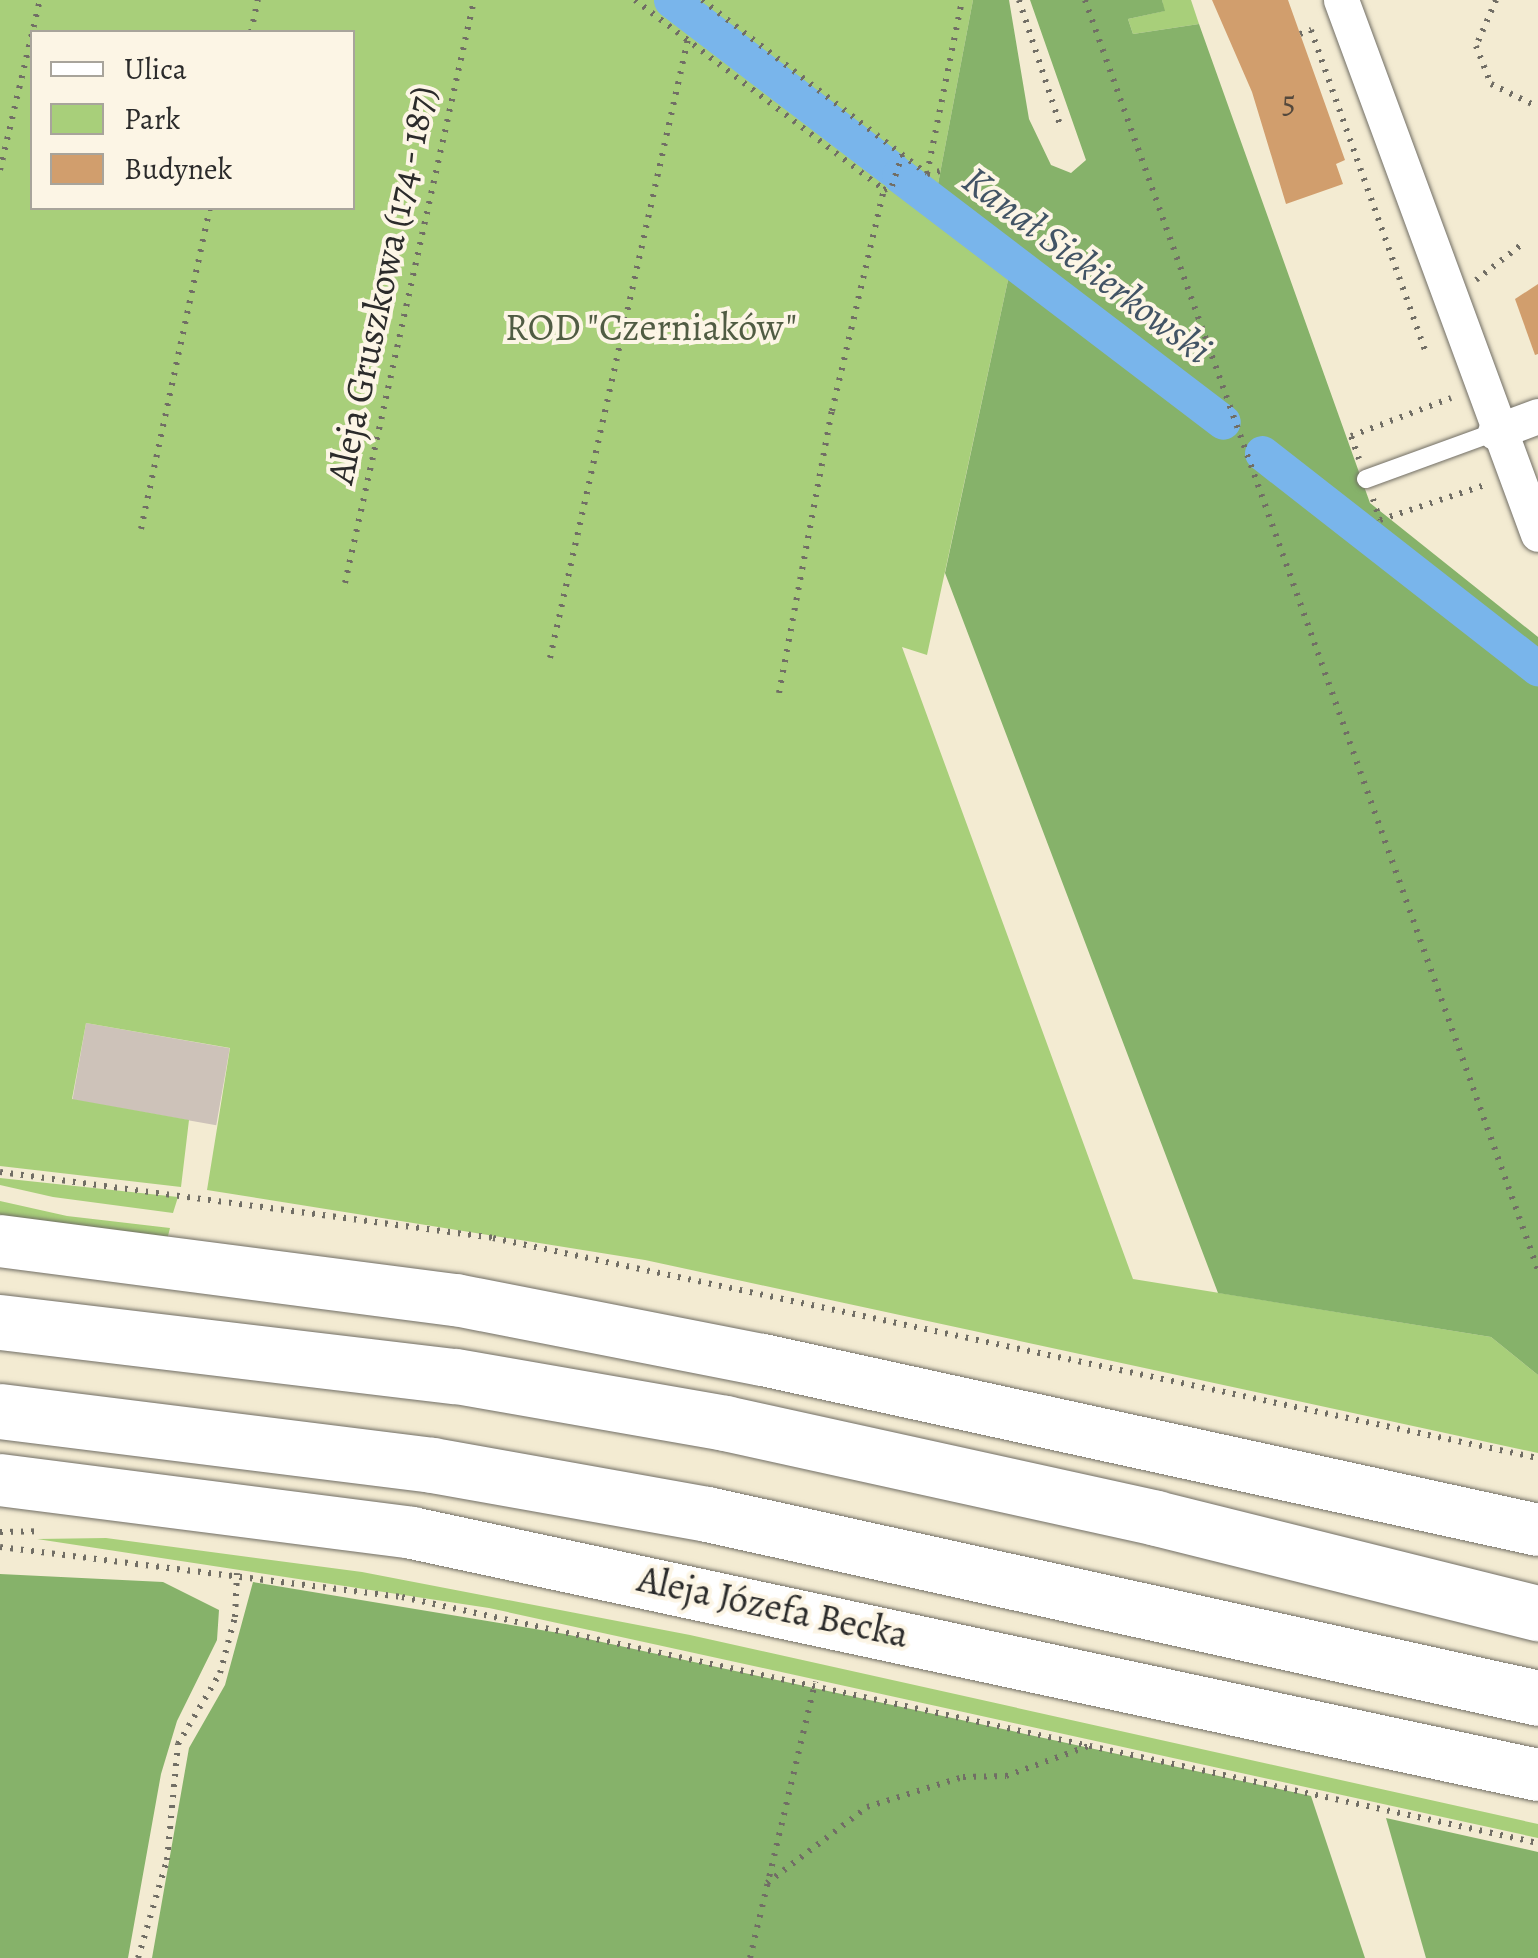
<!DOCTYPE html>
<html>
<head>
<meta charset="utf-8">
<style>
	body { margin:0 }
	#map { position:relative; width:1538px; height:1958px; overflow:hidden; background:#f3ebd2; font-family:Alegreya,serif }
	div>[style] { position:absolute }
	.industrial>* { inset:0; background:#cdc2b9; transform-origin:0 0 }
	.green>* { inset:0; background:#a8cf7a }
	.forest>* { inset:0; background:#86b26a }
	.canal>* { height:35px; margin:-17.5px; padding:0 17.5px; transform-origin:17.5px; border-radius:17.5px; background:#79b5eb }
	.building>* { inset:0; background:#d19e6d }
	.path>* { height:6px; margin-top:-3px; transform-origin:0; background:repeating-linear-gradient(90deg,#716e65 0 2.5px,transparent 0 10.5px) }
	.roads { filter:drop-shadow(0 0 2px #716e65) drop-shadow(0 0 2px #716e65) }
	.lane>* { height:18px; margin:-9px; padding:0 9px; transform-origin:9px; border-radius:9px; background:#fff }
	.street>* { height:35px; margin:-17.5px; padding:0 17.5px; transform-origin:17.5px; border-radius:17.5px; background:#fff }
	.secondary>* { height:52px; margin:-26px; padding:0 26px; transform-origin:26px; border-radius:26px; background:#fff }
	.primary>* { height:55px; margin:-27.5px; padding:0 27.5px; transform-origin:27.5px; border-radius:27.5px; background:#fff }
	span { translate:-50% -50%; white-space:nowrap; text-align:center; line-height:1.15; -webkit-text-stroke:8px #fcf5e5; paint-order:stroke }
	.number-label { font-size:32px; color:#54483c }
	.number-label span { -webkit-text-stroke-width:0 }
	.street-label { font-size:38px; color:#2b2b2b }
	.park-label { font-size:38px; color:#505c43 }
	.water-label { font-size:40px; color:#425465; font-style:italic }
	.legend { position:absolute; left:30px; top:30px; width:325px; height:180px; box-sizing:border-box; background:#fcf5e5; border:2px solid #a8a49b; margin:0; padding:12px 18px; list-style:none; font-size:30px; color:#2b2b2b }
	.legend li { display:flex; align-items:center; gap:20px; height:50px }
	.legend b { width:50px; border:2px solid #a8a49b }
</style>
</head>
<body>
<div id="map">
	<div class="industrial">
		<i style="left:86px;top:1023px;width:146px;height:78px;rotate:10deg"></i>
	</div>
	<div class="green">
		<i style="clip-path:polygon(evenodd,0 0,973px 0,938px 184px,1021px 249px,1008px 280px,927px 655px,902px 647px,1133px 1279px,1491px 1337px,1538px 1375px,1538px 1453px,645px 1260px,207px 1190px,230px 1048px,86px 1023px,72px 1099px,189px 1120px,181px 1187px,0 1166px,0 0,32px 32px,352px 32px,352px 208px,32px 208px,32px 32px)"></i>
		<i style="clip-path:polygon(1162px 0,1191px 0,1199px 24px,1133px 34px,1128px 19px,1164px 11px)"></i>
		<i style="clip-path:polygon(0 1178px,178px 1197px,173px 1213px,53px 1197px,0 1185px)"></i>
		<i style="clip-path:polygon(0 1201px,67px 1216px,170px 1228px,167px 1240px,57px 1228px,0 1215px)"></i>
		<i style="clip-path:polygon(106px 1538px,362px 1572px,690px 1635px,1538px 1824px,1538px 1838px,489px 1608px,37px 1539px)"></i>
	</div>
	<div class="forest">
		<i style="clip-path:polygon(973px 0,1009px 0,1029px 119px,1051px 165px,1071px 173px,1086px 160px,1030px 0,1162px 0,1165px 11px,1128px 19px,1133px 34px,1199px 24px,1370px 503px,1538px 637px,1538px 1375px,1491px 1337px,1218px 1293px,945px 573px,1008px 280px,1021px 249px,938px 184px)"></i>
		<i style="clip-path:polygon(0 1574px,163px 1582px,219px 1610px,217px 1640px,177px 1721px,161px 1774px,128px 1958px,0 1958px)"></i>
		<i style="clip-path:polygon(253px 1582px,565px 1634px,1311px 1796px,1365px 1958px,152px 1958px,189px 1748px,225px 1685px)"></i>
		<i style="clip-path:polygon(1386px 1818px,1538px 1852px,1538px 1958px,1426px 1958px)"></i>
	</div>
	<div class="canal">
		<i style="left:671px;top:0;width:278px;rotate:37.4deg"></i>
		<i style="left:899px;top:175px;width:407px;rotate:37.3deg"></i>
		<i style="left:1262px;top:453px;width:350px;rotate:38deg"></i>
	</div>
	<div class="building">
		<i style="clip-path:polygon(1212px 0,1288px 0,1345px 160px,1336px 164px,1343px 184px,1286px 204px,1252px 92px)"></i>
		<i style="clip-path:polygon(1538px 284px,1538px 354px,1535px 355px,1515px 299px)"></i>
	</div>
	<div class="path">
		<i style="left:635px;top:0;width:313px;rotate:37.3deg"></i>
		<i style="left:702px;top:0;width:284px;rotate:37.7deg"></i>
		<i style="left:927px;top:174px;width:13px;rotate:-13deg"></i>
		<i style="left:1019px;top:0;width:135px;rotate:71.8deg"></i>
		<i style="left:1085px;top:0;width:1348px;rotate:70.37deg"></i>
		<i style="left:1496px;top:0;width:50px;rotate:113.5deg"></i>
		<i style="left:1476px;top:46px;width:41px;rotate:68.5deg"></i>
		<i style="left:1491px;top:84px;width:52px;rotate:26.1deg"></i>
		<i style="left:251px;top:32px;width:33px;rotate:-78deg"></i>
		<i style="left:1300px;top:34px;width:12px;rotate:-20deg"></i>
		<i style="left:1311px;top:30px;width:345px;rotate:70.4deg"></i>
		<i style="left:0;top:170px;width:175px;rotate:-76.8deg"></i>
		<i style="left:927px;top:174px;width:177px;rotate:-78.6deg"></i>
		<i style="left:884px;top:190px;width:9px;rotate:-27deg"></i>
		<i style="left:892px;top:186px;width:33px;rotate:-72deg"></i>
		<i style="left:1476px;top:280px;width:57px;rotate:-37.9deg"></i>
		<i style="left:1359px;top:459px;width:24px;rotate:-109deg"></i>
		<i style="left:1351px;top:436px;width:107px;rotate:-20.8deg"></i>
		<i style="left:1373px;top:499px;width:22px;rotate:72deg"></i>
		<i style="left:1380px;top:520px;width:111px;rotate:-18.4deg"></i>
		<i style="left:141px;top:529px;width:328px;rotate:-77.9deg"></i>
		<i style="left:345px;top:583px;width:597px;rotate:-77.52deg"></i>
		<i style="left:550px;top:658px;width:634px;rotate:-77.43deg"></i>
		<i style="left:779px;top:693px;width:287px;rotate:-79.4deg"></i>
		<i style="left:832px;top:411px;width:227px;rotate:-76.8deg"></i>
		<i style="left:0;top:1172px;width:497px;rotate:7.6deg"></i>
		<i style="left:493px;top:1238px;width:1068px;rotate:11.89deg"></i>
		<i style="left:0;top:1532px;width:39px;rotate:-1deg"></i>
		<i style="left:0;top:1547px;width:405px;rotate:7.1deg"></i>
		<i style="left:402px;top:1597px;width:1162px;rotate:12.22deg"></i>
		<i style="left:767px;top:1883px;width:126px;rotate:-37.2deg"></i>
		<i style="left:867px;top:1807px;width:101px;rotate:-17.4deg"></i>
		<i style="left:963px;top:1777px;width:43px;rotate:-1.3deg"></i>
		<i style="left:1006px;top:1776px;width:94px;rotate:-20deg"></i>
		<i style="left:138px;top:1958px;width:102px;rotate:-73.5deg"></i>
		<i style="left:167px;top:1860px;width:117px;rotate:-84.6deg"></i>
		<i style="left:178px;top:1744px;width:82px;rotate:-59.4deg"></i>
		<i style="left:220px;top:1673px;width:58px;rotate:-75deg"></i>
		<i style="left:235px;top:1617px;width:44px;rotate:-87.4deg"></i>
		<i style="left:750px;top:1958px;width:284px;rotate:-76.7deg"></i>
	</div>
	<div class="roads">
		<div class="lane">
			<i style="left:1366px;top:479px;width:137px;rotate:-20deg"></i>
		</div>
		<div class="street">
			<i style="left:1341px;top:0;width:569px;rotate:69.75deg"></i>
			<i style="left:1495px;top:432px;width:46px;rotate:-20.4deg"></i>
		</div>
		<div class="secondary">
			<i style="left:0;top:1241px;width:460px;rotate:7.4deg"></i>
			<i style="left:456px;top:1300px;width:313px;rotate:11.1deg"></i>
			<i style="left:763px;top:1360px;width:793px;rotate:12.37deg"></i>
			<i style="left:0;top:1480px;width:415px;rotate:7.3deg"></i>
			<i style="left:412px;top:1533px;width:1152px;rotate:12.13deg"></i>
		</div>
		<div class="primary">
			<i style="left:0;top:1322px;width:459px;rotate:6.8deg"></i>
			<i style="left:456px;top:1376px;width:273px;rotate:9.9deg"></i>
			<i style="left:725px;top:1423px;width:441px;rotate:12.4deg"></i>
			<i style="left:1156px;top:1518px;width:394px;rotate:14deg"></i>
			<i style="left:0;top:1411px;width:435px;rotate:7.1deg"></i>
			<i style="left:432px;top:1465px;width:279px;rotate:10.1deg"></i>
			<i style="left:707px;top:1514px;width:851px;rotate:12.48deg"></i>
		</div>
	</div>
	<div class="number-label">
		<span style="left:1289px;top:102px">5</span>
	</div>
	<div class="street-label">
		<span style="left:382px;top:285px;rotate:-78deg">Aleja Gruszkowa (174 - 187)</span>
		<span style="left:773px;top:1607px;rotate:12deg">Aleja Józefa Becka</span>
	</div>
	<div class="park-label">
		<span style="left:651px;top:328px">ROD "Czerniaków"</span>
	</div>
	<div class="water-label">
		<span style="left:1087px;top:265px;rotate:37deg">Kanał Siekierkowski</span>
	</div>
	<ul class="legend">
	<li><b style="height:12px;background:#fff"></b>Ulica</li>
	<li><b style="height:28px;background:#a8cf7a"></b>Park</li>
	<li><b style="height:28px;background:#d19e6d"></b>Budynek</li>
	</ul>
</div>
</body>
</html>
